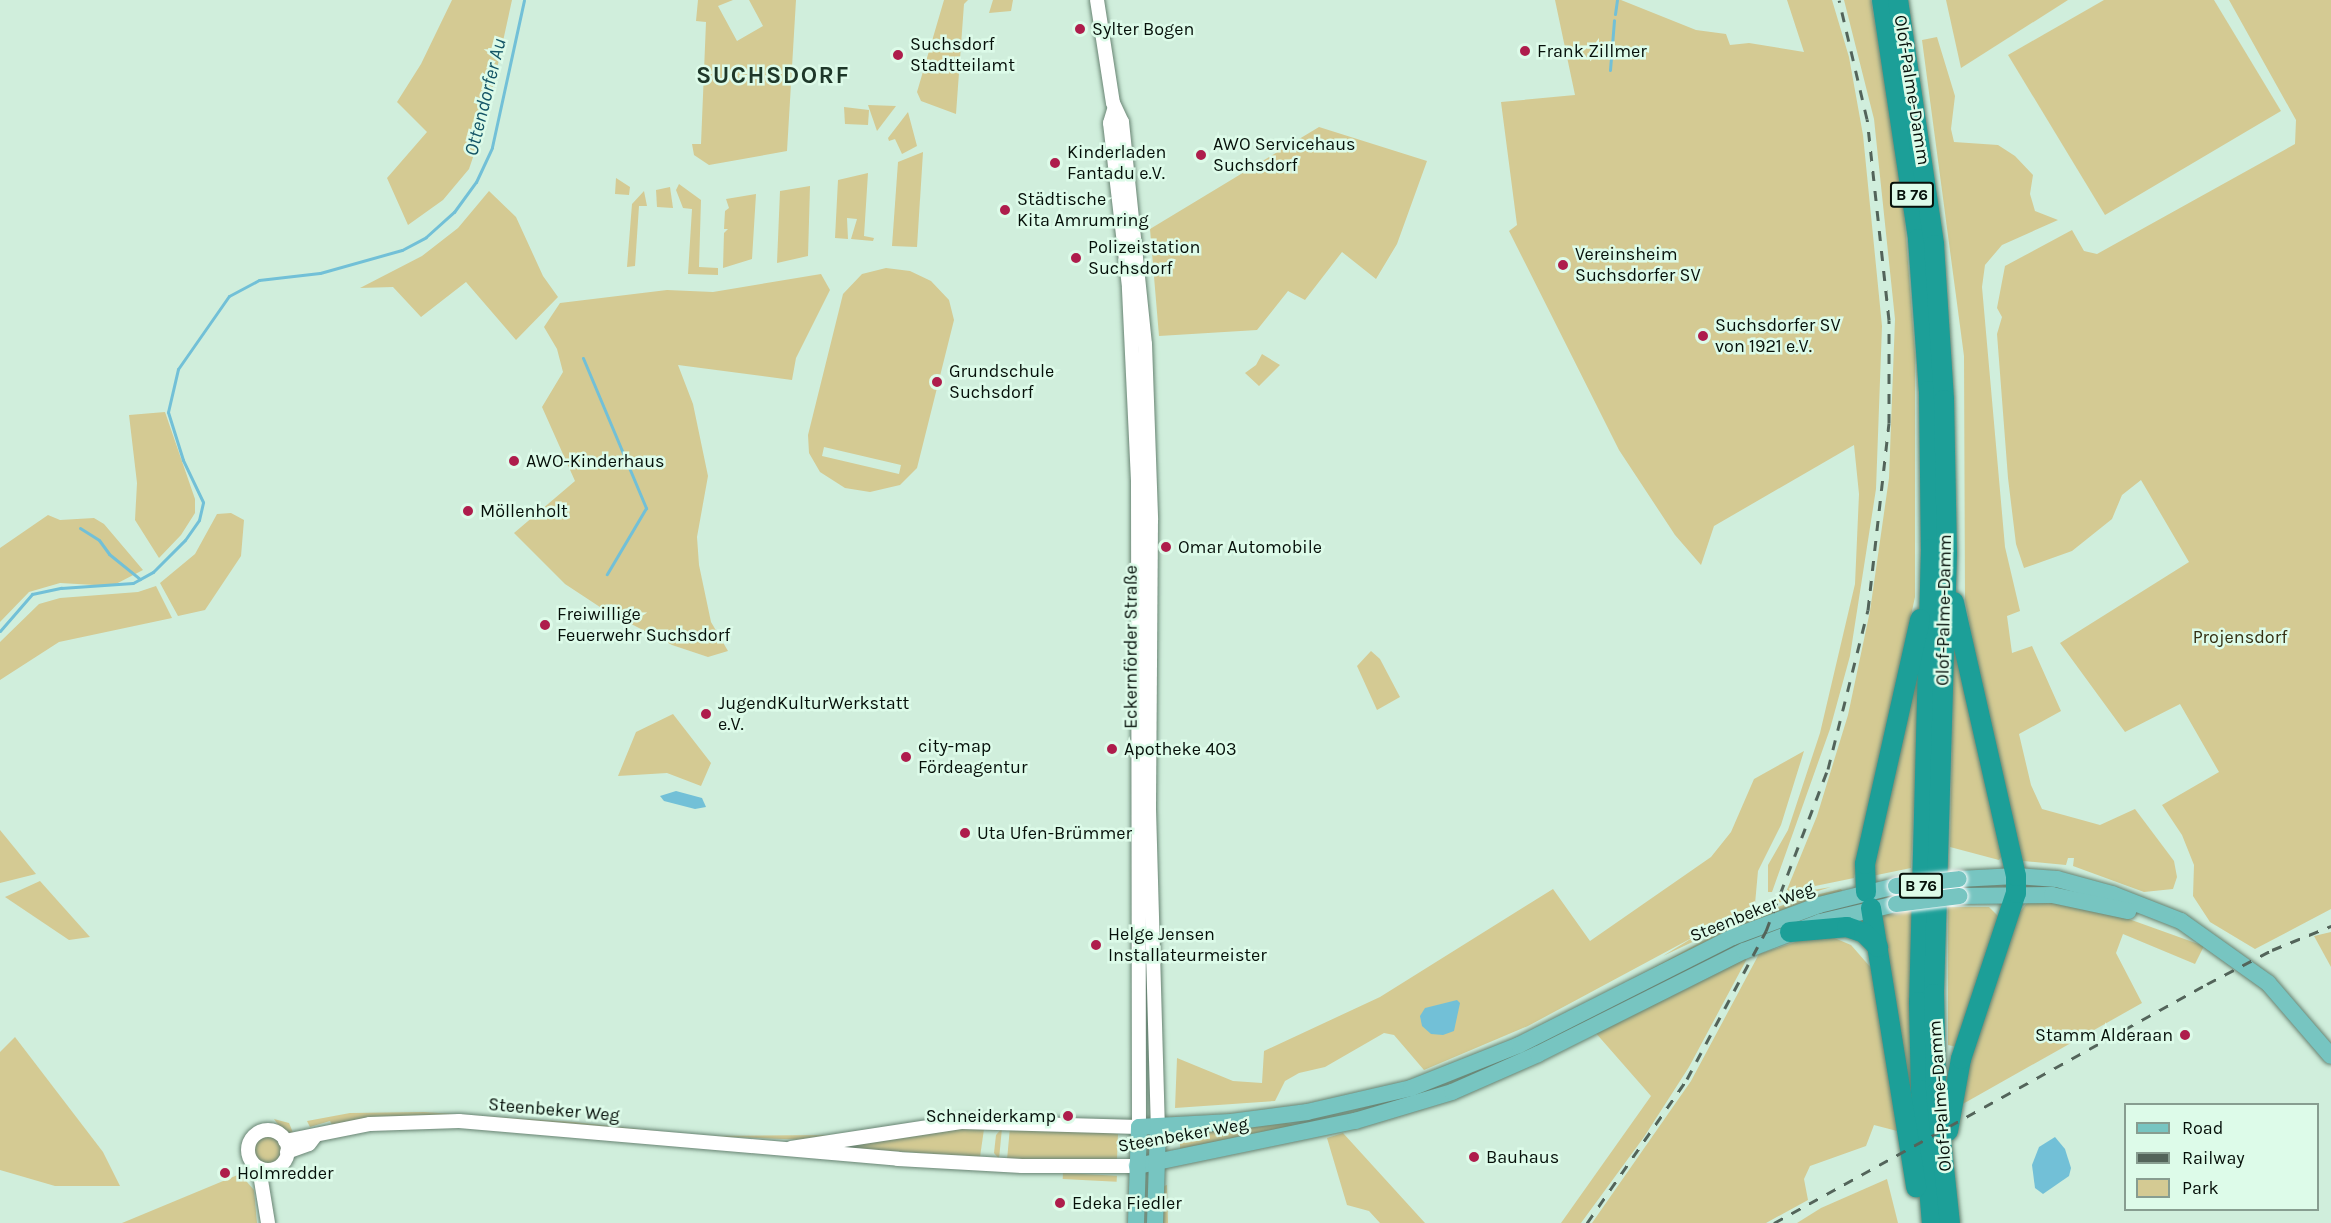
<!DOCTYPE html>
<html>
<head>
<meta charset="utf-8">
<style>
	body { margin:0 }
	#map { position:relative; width:2331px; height:1223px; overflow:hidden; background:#d0eedc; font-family:Karla,sans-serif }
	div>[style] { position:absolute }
	.green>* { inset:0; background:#d4ca93; transform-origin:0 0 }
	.round { border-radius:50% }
	.water>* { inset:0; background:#72c0d7 }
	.stream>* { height:3px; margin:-1.5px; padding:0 1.5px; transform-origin:1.5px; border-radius:1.5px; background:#72c0d7 }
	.roads { filter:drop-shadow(0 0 2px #678372) drop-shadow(0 0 2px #678372) }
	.minor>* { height:14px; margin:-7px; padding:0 7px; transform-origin:7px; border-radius:7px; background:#fff }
	.minor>.ring { margin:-7px; padding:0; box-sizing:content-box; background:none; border:14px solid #fff; border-radius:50% }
	.major>* { height:16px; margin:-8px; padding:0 8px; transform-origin:8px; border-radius:8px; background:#77c5c1 }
	.highway>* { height:20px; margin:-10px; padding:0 10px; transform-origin:10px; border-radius:10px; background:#1c9f98 }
	.rail>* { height:3px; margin-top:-1.5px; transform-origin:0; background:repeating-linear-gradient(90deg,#53645a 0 10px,transparent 0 20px) }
	.bridges { filter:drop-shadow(0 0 2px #fff) drop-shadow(0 0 2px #fff) }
	.major-bridge>* { height:16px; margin:-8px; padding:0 8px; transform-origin:8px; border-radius:8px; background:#77c5c1 }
	.dots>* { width:16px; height:16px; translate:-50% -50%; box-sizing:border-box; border:3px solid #ddfbe9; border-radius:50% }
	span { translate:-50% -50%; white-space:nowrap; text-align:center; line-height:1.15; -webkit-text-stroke:5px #ddfbe9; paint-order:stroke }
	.shield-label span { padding:2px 4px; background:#ddfbe9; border:2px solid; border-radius:4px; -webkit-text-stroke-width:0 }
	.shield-label { font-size:16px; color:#06100a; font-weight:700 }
	.poi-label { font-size:18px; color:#06100a }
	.left { translate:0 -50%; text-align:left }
	.right { translate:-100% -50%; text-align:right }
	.street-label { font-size:18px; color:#06100a }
	.park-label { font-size:18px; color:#332e11 }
	.water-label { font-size:20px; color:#135465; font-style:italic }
	.district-label { font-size:24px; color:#1e3729; font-weight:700; letter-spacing:1.5px }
	.legend { position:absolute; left:2124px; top:1103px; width:195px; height:108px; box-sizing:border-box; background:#ddfbe9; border:2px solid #879d90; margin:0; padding:8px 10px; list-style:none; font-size:18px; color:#06100a }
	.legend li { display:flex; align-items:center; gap:12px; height:30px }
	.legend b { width:30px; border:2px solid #879d90 }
</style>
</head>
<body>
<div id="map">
	<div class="green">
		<i style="clip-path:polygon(452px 0,512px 0,486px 119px,469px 169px,443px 200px,408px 225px,387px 178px,427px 132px,397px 102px,421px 64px)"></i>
		<i style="clip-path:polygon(698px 0,733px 0,718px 6px,737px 41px,763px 26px,749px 0,796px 0,787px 151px,709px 165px,694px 155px,692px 144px,701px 144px,706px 22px,696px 21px)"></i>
		<i style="clip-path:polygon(944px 0,968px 0,964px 4px,956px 114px,921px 101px,917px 92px)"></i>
		<i style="clip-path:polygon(993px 0,1013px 0,1011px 11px,989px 13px)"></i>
		<i style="clip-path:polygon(1555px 0,1621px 0,1696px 30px,1726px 34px,1730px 45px,1749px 43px,1804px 52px,1787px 0,1832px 0,1849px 57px,1863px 135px,1882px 326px,1876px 489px,1850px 656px,1830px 729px,1772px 892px,1768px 892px,1768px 865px,1788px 830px,1820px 733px,1855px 584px,1859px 494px,1854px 445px,1714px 526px,1701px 565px,1675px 535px,1619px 450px,1509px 231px,1517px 225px,1501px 102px,1575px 95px)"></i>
		<i style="clip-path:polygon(1844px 0,1871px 0,1901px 171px,1915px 354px,1915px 597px,1854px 878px,1786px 892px,1817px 816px,1848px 715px,1870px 611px,1889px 478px,1895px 319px,1874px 119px)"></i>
		<i style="clip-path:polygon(1946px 0,2068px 0,1961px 68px)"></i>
		<i style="clip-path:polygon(2104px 0,2214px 0,2281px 111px,2105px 215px,2008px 55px)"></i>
		<i style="clip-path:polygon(2229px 0,2331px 0,2331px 909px,2255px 949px,2210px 922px,2193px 896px,2194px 865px,2182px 835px,2162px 805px,2219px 772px,2180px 704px,2125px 732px,2060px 643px,2189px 562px,2141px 480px,2122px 495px,2112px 519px,2072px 551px,2024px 568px,2016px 544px,2008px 478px,1997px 334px,2002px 317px,1997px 308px,2005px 266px,2072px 230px,2084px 251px,2097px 254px,2295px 144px,2296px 120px)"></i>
		<i style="clip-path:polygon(1937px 37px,1955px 96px,1951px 129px,1954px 142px,1998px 145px,2015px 156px,2033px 175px,2030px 194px,2035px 211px,2058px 220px,2002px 245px,1985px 265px,1982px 287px,2005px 547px,2020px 611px,2007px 616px,2012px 653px,2032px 646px,2061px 711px,2019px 734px,2031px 785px,2042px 809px,2100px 825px,2135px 809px,2174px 861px,2177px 877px,2173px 889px,2144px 892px,2073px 866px,2074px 858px,2068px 858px,2066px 865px,2023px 861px,1989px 732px,1965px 600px,1964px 356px,1922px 40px)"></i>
		<i style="clip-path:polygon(868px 105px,896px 106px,877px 131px)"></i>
		<i style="clip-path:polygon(844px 107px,869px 110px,868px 125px,845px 124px)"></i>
		<i style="clip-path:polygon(908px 112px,917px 146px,902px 154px,895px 139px,889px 141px,888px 138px)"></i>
		<i style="clip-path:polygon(1319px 127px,1427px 161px,1397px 244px,1376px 279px,1342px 252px,1305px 300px,1288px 291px,1257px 330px,1159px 336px,1150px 229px)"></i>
		<i style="clip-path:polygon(923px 152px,917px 247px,892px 246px,898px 162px)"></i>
		<i style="clip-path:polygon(868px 173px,864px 236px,874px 238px,873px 241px,851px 239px,857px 219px,847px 218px,848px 239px,835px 238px,838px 180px)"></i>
		<i style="clip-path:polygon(616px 178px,630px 187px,629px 195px,615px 194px)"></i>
		<i style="clip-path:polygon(679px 184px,701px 200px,699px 267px,718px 268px,718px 275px,688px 274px,692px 209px,683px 208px,676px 190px)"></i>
		<i style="clip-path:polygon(810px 186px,808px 256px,777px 263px,780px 191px)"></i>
		<i style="clip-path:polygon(670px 187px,673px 208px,657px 207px,656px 190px)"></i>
		<i style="clip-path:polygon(489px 191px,516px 217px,543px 276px,558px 297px,516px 340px,466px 282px,421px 317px,393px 287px,360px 288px,422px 256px,458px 228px)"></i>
		<i style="clip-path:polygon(644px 191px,647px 206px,639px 206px,635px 266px,627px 267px,632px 204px)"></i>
		<i style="clip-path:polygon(756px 194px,752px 259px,723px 268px,724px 233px,728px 229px,724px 229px,725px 211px,729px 208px,726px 199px)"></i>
		<i style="clip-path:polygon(evenodd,886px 268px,910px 271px,931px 281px,949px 300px,954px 320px,917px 468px,900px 485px,870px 492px,845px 488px,820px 472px,809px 453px,808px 435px,843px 294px,862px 274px,886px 268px,824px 447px,901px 465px,899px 474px,822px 456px,824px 447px)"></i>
		<i style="clip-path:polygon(821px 274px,830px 290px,796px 358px,792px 380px,678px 365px,693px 404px,708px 476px,697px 537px,699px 565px,711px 622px,728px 651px,708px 657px,672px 645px,606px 611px,565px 584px,514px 533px,575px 481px,542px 407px,563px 372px,557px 349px,544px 327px,560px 303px,667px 290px,713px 292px)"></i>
		<i style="clip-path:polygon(1262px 354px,1280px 365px,1259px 386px,1245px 373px,1256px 365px)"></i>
		<i style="clip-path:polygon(165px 412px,195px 499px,195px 513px,181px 535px,159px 558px,135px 520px,137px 483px,129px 415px)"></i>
		<i style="clip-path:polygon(231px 513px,244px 520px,241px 556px,205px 610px,178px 616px,160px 583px,195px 554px,217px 514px)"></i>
		<i style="clip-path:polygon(48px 515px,60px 520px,94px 518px,104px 524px,143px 570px,112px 586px,60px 583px,29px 592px,0 622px,0 548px)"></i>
		<i style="clip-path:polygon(156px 586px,172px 618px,59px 642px,0 680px,0 642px,39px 604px,60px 598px,138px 592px)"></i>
		<i style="clip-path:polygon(1954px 633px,2004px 853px,1999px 860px,1950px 847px)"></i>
		<i style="clip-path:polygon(1371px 651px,1380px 659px,1400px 697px,1377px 710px,1357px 666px)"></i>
		<i style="clip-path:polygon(1921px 657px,1911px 868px,1872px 876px)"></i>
		<i style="clip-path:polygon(673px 714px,711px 763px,701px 786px,667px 773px,618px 776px,636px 732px)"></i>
		<i style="clip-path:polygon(1804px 751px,1781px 825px,1758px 871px,1755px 904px,1528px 1026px,1424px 1070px,1394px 1035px,1384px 1033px,1325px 1067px,1299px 1073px,1285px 1081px,1275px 1101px,1175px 1108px,1177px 1058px,1233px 1081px,1262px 1083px,1264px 1051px,1380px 997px,1553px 889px,1590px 941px,1711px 857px,1731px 832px,1754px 779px)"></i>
		<i style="clip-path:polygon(0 830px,36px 874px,0 883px)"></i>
		<i style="clip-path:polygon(40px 881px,90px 937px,69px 940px,5px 897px)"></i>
		<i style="clip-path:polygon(1831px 887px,1771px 905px,1769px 902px,1801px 892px)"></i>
		<i style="clip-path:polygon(1841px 889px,1843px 892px,1629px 981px,1738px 922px,1799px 899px)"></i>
		<i style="clip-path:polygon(2030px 899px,2112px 913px,2204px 946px,2195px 964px,2123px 934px,2116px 953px,2142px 1003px,1961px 1105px,1968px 1060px,2020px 912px)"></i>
		<i style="clip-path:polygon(1762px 904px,1766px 907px,1663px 956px,1697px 935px)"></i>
		<i style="clip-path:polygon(1948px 907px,1989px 907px,2002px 920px,1957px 1047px,1948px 1045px)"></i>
		<i style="clip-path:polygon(1912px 908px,1913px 1111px,1881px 913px)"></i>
		<i style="clip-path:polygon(2331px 932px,2331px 967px,2314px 936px)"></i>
		<i style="clip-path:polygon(1832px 937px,1851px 945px,1872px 969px,1901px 1132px,1874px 1125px,1866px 1146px,1810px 1166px,1804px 1179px,1808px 1200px,1766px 1223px,1592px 1223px,1691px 1081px,1759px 954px,1799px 941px)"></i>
		<i style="clip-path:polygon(1750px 953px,1689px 1067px,1644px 1137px,1581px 1223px,1561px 1223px,1651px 1096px,1594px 1031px)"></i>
		<i style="clip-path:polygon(15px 1037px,103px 1152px,120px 1186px,55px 1186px,0 1170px,0 1052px)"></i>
		<i style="clip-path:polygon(424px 1112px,573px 1122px,695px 1135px,424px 1115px,332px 1125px,330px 1121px,310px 1127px,307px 1121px,350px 1113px)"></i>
		<i style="clip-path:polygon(985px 1112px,978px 1117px,813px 1140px,702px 1136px,839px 1135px)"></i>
		<i style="clip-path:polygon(274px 1119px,289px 1123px,294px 1135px,281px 1129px)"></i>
		<i style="clip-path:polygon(1286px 1123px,1298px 1126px,1180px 1149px,1180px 1133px)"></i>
		<i style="clip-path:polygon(960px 1126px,984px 1129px,980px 1157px,832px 1147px)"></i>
		<i style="clip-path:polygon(1010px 1127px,1109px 1132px,1118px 1134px,1117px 1159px,1007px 1160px)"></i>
		<i style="clip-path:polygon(1002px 1128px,999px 1159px,994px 1153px,996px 1135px)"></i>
		<i style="clip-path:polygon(1343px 1133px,1425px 1223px,1380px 1223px,1369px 1211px,1347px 1205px,1327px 1138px)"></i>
		<i class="round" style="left:253px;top:1135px;width:30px;height:30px"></i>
		<i style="left:1063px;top:1173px;width:54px;height:6px;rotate:3deg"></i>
		<i style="clip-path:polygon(240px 1174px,254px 1190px,257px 1223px,122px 1223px)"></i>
		<i style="clip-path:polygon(1887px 1179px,1898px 1223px,1797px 1223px,1821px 1208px)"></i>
		<i style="clip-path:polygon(1167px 1185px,1168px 1223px,1163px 1223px,1164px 1186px)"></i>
	</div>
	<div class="water">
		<i style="clip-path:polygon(676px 791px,702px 798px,706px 807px,695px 809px,664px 801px,660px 796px)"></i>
		<i style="clip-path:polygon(1457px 1000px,1460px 1003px,1454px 1031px,1443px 1035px,1431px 1034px,1422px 1026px,1420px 1016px,1425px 1008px)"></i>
		<i style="clip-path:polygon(2055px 1137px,2065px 1149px,2071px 1168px,2069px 1176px,2043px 1194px,2035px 1188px,2032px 1165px,2039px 1147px)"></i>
	</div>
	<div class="stream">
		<i style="left:1615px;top:14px;width:14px;rotate:-82deg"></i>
		<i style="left:1610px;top:70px;width:50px;rotate:-85.4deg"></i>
		<i style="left:583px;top:358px;width:163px;rotate:67.2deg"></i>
		<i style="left:646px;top:508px;width:77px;rotate:120.6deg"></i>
		<i style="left:80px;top:528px;width:22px;rotate:32deg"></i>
		<i style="left:99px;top:540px;width:17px;rotate:54deg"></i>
		<i style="left:109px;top:554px;width:40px;rotate:39deg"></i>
		<i style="left:0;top:631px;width:49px;rotate:-49.1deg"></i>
		<i style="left:32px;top:594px;width:30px;rotate:-12deg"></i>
		<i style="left:61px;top:588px;width:72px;rotate:-4deg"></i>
		<i style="left:133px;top:583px;width:23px;rotate:-29deg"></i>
		<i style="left:153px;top:572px;width:45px;rotate:-45deg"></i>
		<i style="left:185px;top:540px;width:24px;rotate:-55deg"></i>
		<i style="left:199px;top:520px;width:18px;rotate:-77deg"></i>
		<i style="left:203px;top:502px;width:47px;rotate:-115.5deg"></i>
		<i style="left:183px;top:460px;width:50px;rotate:-107.4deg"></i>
		<i style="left:168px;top:412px;width:44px;rotate:-76.9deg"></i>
		<i style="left:178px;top:369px;width:89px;rotate:-55.1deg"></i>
		<i style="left:229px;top:296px;width:34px;rotate:-28deg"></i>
		<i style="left:259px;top:280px;width:61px;rotate:-6.5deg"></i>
		<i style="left:320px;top:273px;width:85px;rotate:-15.7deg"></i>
		<i style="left:402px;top:250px;width:27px;rotate:-28deg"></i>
		<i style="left:426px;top:237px;width:38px;rotate:-42deg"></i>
		<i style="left:454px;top:212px;width:37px;rotate:-54deg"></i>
		<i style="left:476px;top:182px;width:38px;rotate:-65deg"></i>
		<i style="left:492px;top:147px;width:150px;rotate:-77.7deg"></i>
	</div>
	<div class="roads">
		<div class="minor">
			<i style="left:1097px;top:0;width:104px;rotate:81.2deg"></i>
			<i style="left:1113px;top:103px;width:21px;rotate:65deg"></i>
			<i style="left:1122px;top:122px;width:223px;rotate:84.1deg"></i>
			<i style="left:1145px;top:344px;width:176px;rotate:88deg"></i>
			<i style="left:1151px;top:520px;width:289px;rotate:90.4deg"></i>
			<i style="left:1149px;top:809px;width:318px;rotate:88.4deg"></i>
			<i class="ring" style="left:248px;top:1130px;width:26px;height:26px"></i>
			<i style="left:285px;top:1141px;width:87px;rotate:-11.3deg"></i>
			<i style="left:370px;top:1124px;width:89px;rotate:-1.9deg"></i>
			<i style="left:459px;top:1121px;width:441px;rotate:4.9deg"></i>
			<i style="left:898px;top:1159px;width:124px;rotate:3.2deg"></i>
			<i style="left:1022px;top:1166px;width:115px"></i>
			<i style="left:791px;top:1148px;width:172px;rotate:-8.7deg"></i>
			<i style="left:961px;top:1122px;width:178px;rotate:1.6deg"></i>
			<i style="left:1139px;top:1127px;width:646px;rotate:-90.09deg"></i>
			<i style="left:1138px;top:481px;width:194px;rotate:-92.7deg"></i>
			<i style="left:1129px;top:287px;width:165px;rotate:-96.6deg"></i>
			<i style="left:1110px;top:123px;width:14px;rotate:-73deg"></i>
			<i style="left:287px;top:1152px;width:23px;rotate:-20deg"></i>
			<i style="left:309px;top:1144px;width:10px;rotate:-53deg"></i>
			<i style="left:259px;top:1168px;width:56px;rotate:80.7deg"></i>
		</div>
		<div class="major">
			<i style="left:1959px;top:879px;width:57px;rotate:-3deg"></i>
			<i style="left:2016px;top:876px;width:41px;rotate:4.2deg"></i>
			<i style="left:2057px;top:879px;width:57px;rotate:15.3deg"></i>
			<i style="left:2112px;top:894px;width:74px;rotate:21.4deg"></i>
			<i style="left:2181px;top:921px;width:107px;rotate:35.5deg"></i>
			<i style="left:2268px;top:983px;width:96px;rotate:49.2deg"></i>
			<i style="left:1959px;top:896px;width:93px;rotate:-0.6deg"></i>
			<i style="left:2052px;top:895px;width:78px;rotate:11.9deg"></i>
			<i style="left:1137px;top:1166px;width:223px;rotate:-11.7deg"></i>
			<i style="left:1355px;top:1121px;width:101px;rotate:-16.6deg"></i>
			<i style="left:1452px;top:1092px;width:94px;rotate:-23.8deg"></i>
			<i style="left:1538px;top:1054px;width:230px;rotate:-26.6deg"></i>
			<i style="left:1744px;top:951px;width:81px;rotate:-20.9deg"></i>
			<i style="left:1820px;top:922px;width:78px;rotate:-13.3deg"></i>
			<i style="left:1136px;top:1223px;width:96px;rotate:-88.2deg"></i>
			<i style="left:1139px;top:1127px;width:92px;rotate:-3.1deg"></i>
			<i style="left:1231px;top:1122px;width:77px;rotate:-7.5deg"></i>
			<i style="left:1307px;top:1112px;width:107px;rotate:-13deg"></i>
			<i style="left:1411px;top:1088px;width:116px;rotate:-21.7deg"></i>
			<i style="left:1519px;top:1045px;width:240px;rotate:-26.8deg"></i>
			<i style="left:1733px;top:937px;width:92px;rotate:-20.4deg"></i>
			<i style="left:1819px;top:905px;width:79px;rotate:-13.9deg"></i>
			<i style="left:1155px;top:1223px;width:96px;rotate:-88.2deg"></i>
		</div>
		<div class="highway">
			<i style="left:1882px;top:0;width:242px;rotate:81.4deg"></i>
			<i style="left:1918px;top:239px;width:152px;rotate:85.9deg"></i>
			<i style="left:1929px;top:391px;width:158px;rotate:89.3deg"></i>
			<i style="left:1931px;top:549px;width:453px;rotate:91.5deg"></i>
			<i style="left:1919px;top:1002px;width:88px;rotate:88.7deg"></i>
			<i style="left:1921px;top:1090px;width:133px;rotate:85.3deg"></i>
			<i style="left:1898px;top:0;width:248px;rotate:81.6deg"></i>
			<i style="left:1934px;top:245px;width:155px;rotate:86.3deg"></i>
			<i style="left:1944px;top:400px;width:153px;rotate:88.9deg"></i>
			<i style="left:1947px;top:553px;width:441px;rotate:91.7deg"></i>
			<i style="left:1934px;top:994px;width:99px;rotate:88.8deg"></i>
			<i style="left:1936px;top:1093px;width:131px;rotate:83.9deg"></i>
			<i style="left:1866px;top:892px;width:28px;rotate:-92deg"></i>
			<i style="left:1865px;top:864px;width:251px;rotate:-77.3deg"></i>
			<i style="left:1871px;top:908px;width:283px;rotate:80.8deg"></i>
			<i style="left:1790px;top:932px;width:57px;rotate:-5deg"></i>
			<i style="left:1847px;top:927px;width:18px;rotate:19deg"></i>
			<i style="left:1864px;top:933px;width:20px;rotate:45deg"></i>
			<i style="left:1948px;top:1131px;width:73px;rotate:-79.8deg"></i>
			<i style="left:1961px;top:1059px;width:175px;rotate:-71.7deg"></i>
			<i style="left:2016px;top:893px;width:17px;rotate:-90deg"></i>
			<i style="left:2016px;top:876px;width:281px;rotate:-102.8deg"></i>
		</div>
	</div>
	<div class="rail">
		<i style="left:1587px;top:1223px;width:175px;rotate:-55.2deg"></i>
		<i style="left:1687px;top:1079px;width:168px;rotate:-61.9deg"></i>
		<i style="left:1766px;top:931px;width:173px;rotate:-69.1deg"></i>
		<i style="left:1828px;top:769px;width:164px;rotate:-75.9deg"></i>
		<i style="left:1868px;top:610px;width:188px;rotate:-83.6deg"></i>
		<i style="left:1889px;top:423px;width:103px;rotate:-90deg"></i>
		<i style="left:1889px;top:320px;width:202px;rotate:-96.2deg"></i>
		<i style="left:1867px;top:119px;width:122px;rotate:-103.2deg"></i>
		<i style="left:1774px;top:1223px;width:495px;rotate:-28.9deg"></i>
		<i style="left:2207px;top:984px;width:73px;rotate:-27.6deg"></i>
		<i style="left:2272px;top:950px;width:64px;rotate:-22.1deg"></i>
	</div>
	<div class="bridges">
		<div class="major-bridge">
			<i style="left:1896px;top:886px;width:63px;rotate:-6.3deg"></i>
			<i style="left:1896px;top:904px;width:64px;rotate:-7.2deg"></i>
		</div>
	</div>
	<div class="dots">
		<i style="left:1080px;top:29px;background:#ae1d4c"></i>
		<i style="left:1525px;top:51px;background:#ae1d4c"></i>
		<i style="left:898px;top:55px;background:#ae1d4c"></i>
		<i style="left:1201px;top:155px;background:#ae1d4c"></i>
		<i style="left:1055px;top:163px;background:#ae1d4c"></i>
		<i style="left:1005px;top:210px;background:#ae1d4c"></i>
		<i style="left:1076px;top:258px;background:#ae1d4c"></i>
		<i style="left:1563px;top:265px;background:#ae1d4c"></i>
		<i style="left:1703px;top:336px;background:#ae1d4c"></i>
		<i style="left:937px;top:382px;background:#ae1d4c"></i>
		<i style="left:514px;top:461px;background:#ae1d4c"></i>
		<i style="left:468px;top:511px;background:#ae1d4c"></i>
		<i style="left:1166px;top:547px;background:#ae1d4c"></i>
		<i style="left:545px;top:625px;background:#ae1d4c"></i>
		<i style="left:706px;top:714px;background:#ae1d4c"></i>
		<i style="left:1112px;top:749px;background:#ae1d4c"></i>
		<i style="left:906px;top:757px;background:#ae1d4c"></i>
		<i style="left:965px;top:833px;background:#ae1d4c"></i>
		<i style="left:1096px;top:945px;background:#ae1d4c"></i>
		<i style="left:2185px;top:1035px;background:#ae1d4c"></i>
		<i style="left:1068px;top:1116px;background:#ae1d4c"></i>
		<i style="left:1474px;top:1157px;background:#ae1d4c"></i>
		<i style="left:225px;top:1173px;background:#ae1d4c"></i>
		<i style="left:1060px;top:1203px;background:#ae1d4c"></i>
	</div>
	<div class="shield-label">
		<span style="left:1912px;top:195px">B 76</span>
		<span style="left:1921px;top:886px">B 76</span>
	</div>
	<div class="poi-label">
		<span class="left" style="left:1092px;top:29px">Sylter Bogen</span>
		<span class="left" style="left:910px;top:55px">Suchsdorf<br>Stadtteilamt</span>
		<span class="left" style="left:1537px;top:51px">Frank Zillmer</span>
		<span class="left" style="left:1213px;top:155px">AWO Servicehaus<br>Suchsdorf</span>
		<span class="left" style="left:1067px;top:163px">Kinderladen<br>Fantadu e.V.</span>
		<span class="left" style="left:1017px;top:210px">Städtische<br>Kita Amrumring</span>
		<span class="left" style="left:1088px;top:258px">Polizeistation<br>Suchsdorf</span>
		<span class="left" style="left:1575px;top:265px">Vereinsheim<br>Suchsdorfer SV</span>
		<span class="left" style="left:1715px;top:336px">Suchsdorfer SV<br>von 1921 e.V.</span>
		<span class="left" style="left:949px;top:382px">Grundschule<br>Suchsdorf</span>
		<span class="left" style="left:526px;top:461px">AWO-Kinderhaus</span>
		<span class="left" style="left:480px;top:511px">Möllenholt</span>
		<span class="left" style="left:1178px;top:547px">Omar Automobile</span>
		<span class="left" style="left:557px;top:625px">Freiwillige<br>Feuerwehr Suchsdorf</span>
		<span class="left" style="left:718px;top:714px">JugendKulturWerkstatt<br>e.V.</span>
		<span class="left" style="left:918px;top:757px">city-map<br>Fördeagentur</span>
		<span class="left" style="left:1124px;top:749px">Apotheke 403</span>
		<span class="left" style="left:977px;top:833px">Uta Ufen-Brümmer</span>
		<span class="left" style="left:1108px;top:945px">Helge Jensen<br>Installateurmeister</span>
		<span class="right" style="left:2173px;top:1035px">Stamm Alderaan</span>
		<span class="right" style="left:1056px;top:1116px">Schneiderkamp</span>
		<span class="left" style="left:1486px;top:1157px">Bauhaus</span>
		<span class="left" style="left:237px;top:1173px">Holmredder</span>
		<span class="left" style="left:1072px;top:1203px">Edeka Fiedler</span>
	</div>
	<div class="street-label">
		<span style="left:1912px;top:90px;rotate:81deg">Olof-Palme-Damm</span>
		<span style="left:1944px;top:610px;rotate:-89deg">Olof-Palme-Damm</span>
		<span style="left:1131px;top:647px;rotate:-90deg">Eckernförder Straße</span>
		<span style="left:1752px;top:912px;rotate:-22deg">Steenbeker Weg</span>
		<span style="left:1940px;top:1096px;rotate:-94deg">Olof-Palme-Damm</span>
		<span style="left:554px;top:1110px;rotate:5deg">Steenbeker Weg</span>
		<span style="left:1183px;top:1135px;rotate:-10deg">Steenbeker Weg</span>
	</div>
	<div class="park-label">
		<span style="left:2240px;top:637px">Projensdorf</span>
	</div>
	<div class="water-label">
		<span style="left:485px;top:97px;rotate:-76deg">Ottendorfer Au</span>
	</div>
	<div class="district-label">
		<span style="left:773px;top:76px">SUCHSDORF</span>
	</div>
	<ul class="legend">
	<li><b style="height:8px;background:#77c5c1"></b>Road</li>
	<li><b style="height:8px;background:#53645a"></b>Railway</li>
	<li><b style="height:16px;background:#d4ca93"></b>Park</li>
	</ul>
</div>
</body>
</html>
